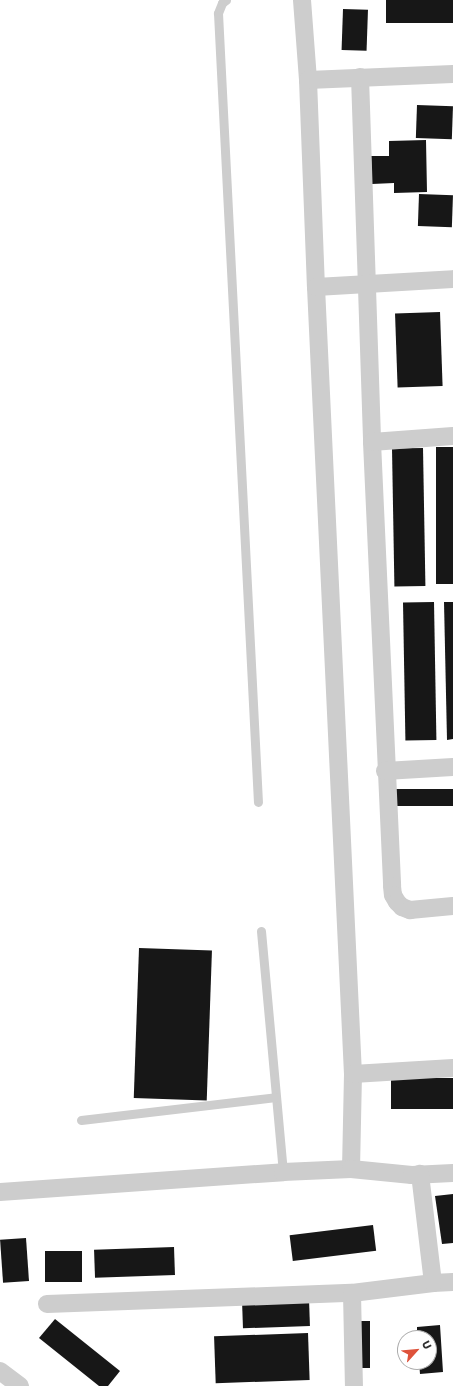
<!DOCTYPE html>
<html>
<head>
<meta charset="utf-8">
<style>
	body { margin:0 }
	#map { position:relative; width:453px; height:1386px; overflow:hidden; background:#fff; font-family:Poppins,sans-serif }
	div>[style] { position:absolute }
	.building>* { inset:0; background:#171717; transform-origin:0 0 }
	.service>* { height:9px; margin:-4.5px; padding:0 4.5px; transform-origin:4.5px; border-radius:4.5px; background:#cdcdcd }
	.minor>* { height:18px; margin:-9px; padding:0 9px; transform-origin:9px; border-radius:9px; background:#cdcdcd }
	span { translate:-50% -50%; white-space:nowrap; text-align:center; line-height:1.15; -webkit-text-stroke:4px #fff; paint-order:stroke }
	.north { position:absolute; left:397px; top:1330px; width:40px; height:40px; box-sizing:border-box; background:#fff; border:1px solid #acacac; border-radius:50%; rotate:63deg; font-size:11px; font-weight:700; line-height:16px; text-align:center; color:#303030 }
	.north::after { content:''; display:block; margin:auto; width:14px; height:18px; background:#de523b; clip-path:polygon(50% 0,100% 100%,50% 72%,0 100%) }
</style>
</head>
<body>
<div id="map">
	<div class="building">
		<i style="left:386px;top:0;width:67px;height:23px"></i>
		<i style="left:343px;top:9px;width:25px;height:41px;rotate:2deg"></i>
		<i style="left:417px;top:105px;width:36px;height:33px;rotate:2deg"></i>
		<i style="clip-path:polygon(426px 140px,427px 192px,394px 193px,394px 183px,372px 184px,371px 156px,389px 156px,389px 141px)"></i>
		<i style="left:419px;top:194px;width:34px;height:32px;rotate:2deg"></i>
		<i style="left:440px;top:312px;width:74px;height:45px;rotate:88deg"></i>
		<i style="left:436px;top:447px;width:17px;height:137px"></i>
		<i style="left:423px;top:448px;width:138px;height:31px;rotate:89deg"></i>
		<i style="left:434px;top:602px;width:138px;height:31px;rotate:89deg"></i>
		<i style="clip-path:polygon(444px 602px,453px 602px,453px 739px,447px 740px)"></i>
		<i style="left:453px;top:789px;width:17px;height:57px;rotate:90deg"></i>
		<i style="left:139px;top:948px;width:73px;height:150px;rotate:2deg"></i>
		<i style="left:453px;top:1078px;width:31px;height:62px;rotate:90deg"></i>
		<i style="clip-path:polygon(453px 1194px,453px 1243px,442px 1244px,435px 1196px)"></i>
		<i style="left:373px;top:1225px;width:26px;height:84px;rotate:83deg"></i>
		<i style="left:26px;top:1238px;width:43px;height:26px;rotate:86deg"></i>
		<i style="left:174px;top:1247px;width:28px;height:80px;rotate:88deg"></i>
		<i style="left:45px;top:1251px;width:37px;height:31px"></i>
		<i style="left:309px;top:1299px;width:27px;height:67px;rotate:88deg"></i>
		<i style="clip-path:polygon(55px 1319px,120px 1371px,108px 1386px,99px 1386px,39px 1338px)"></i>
		<i style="left:357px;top:1321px;width:13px;height:47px"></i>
		<i style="clip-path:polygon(440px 1325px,443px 1372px,420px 1374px,419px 1362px,429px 1362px,429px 1338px,417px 1338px,417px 1327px)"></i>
		<i style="left:308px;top:1333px;width:47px;height:94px;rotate:88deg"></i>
	</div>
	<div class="service">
		<i style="left:226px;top:0;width:5px;rotate:143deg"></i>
		<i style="left:222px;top:3px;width:11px;rotate:112deg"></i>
		<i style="left:218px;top:13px;width:790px;rotate:87.1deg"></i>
		<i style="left:261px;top:931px;width:242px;rotate:84.8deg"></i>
		<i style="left:81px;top:1120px;width:196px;rotate:-6.7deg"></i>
	</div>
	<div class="minor">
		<i style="left:302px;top:0;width:80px;rotate:85.7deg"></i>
		<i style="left:308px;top:80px;width:207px;rotate:87.8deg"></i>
		<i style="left:316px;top:287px;width:788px;rotate:87.31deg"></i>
		<i style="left:353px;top:1074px;width:95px;rotate:91.2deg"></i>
		<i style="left:360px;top:77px;width:365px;rotate:88.1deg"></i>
		<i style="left:372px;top:442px;width:444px;rotate:87.4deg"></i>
		<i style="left:392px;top:886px;width:9px;rotate:84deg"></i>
		<i style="left:393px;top:895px;width:8px;rotate:60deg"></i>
		<i style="left:397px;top:902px;width:7px;rotate:45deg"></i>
		<i style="left:402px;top:907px;width:9px;rotate:21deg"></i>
		<i style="left:410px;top:910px;width:43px;rotate:-5.3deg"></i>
		<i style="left:308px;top:80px;width:145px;rotate:-2.4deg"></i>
		<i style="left:316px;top:287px;width:137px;rotate:-3.3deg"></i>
		<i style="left:372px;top:442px;width:81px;rotate:-4.2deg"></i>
		<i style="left:385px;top:771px;width:68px;rotate:-3.4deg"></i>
		<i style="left:353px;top:1074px;width:100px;rotate:-3.4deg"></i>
		<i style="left:0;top:1192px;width:284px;rotate:-4deg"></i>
		<i style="left:283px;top:1172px;width:68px;rotate:-2.5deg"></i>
		<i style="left:351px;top:1169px;width:61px;rotate:5.6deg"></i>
		<i style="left:412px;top:1175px;width:41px;rotate:-2.8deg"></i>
		<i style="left:433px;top:1283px;width:20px;rotate:-3deg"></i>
		<i style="left:352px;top:1293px;width:93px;rotate:88.8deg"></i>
		<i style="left:47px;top:1304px;width:305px;rotate:-2.1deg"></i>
		<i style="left:352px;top:1293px;width:82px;rotate:-7deg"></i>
		<i style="left:433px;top:1283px;width:110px;rotate:-96.8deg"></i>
		<i style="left:0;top:1371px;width:25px;rotate:37deg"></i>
	</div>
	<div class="north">U</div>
</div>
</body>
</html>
